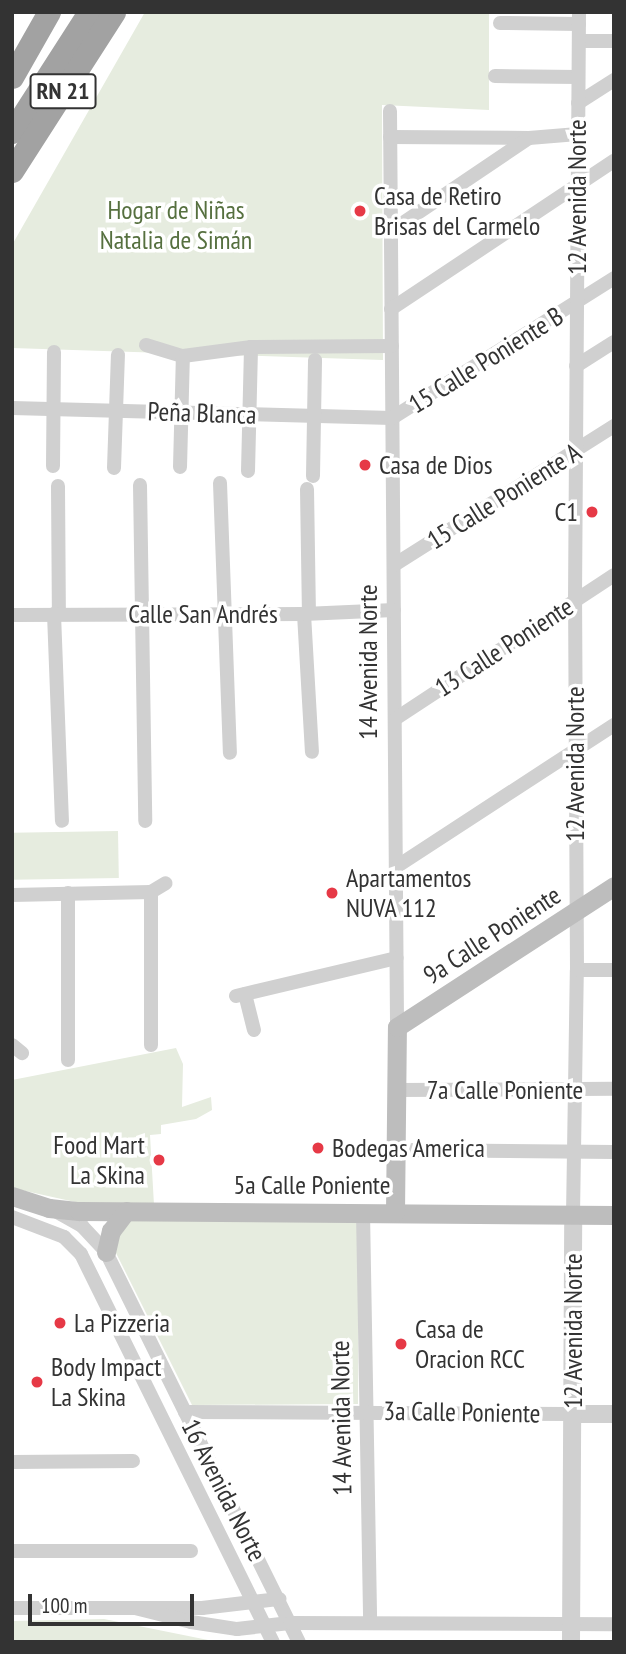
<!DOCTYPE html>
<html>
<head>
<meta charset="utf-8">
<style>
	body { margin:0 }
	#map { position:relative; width:626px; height:1654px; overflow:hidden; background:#fff; font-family:"PT Sans Narrow",sans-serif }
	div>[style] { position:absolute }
	.green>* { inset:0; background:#e6ecdf; transform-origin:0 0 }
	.minor>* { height:14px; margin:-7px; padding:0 7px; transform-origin:7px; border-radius:7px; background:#d0d0d0 }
	.tertiary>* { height:18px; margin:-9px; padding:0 9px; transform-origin:9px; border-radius:9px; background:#d0d0d0 }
	.secondary>* { height:19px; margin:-9.5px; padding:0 9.5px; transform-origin:9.5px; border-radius:9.5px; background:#bdbdbd }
	.trunk>* { height:23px; margin:-11.5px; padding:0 11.5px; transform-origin:11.5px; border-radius:11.5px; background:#a2a2a2 }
	.dots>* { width:19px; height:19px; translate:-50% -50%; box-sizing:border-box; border:4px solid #fff; border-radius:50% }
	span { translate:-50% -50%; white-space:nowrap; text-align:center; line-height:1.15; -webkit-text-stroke:7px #fff; paint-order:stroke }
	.shield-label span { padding:2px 5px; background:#fff; border:2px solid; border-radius:5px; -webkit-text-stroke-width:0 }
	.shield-label { font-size:24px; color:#333; font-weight:700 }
	.poi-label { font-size:26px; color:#333 }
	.left { translate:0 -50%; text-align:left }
	.right { translate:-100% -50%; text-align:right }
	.street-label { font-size:26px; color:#333 }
	.park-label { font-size:26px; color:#56703f }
	.frame { position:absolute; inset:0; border:14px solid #333; pointer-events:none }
	.scale { position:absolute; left:28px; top:1594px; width:166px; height:32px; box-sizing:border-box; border:4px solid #333; border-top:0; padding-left:9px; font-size:21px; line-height:24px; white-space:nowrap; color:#333; -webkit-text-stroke:5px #fff; paint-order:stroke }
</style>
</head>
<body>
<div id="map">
	<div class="green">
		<i style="clip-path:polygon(145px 12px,489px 12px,489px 110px,382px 105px,383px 360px,12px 348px,12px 245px)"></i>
		<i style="left:118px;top:831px;width:47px;height:106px;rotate:89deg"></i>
		<i style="clip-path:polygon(176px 1048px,183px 1064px,182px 1107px,211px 1097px,212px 1110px,196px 1119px,161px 1125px,161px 1134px,150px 1135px,154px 1205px,84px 1204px,12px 1188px,12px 1080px)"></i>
		<i style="clip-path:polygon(130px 1219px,359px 1221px,358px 1404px,192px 1405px,115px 1251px,119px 1233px)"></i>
		<i style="clip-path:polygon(104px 1619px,218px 1642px,12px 1642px,12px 1621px)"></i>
	</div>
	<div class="minor">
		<i style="left:500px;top:23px;width:79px;rotate:0.7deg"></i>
		<i style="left:579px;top:41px;width:35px"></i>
		<i style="left:495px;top:76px;width:83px;rotate:0.7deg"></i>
		<i style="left:578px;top:103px;width:43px;rotate:-32.6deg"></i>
		<i style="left:390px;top:111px;width:916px;rotate:89.56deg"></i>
		<i style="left:390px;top:137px;width:139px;rotate:0.4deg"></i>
		<i style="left:529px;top:138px;width:49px;rotate:-4.7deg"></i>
		<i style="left:391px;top:231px;width:166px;rotate:-34deg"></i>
		<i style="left:391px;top:309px;width:268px;rotate:-33.6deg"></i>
		<i style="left:146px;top:345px;width:39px;rotate:17deg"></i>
		<i style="left:183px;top:356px;width:69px;rotate:-7.5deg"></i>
		<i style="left:251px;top:347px;width:141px;rotate:-0.4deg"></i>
		<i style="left:576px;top:366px;width:45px;rotate:-32.3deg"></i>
		<i style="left:12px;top:408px;width:380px;rotate:1.5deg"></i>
		<i style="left:392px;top:418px;width:262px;rotate:-32.2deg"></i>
		<i style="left:53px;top:466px;width:114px;rotate:-89.5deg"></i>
		<i style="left:180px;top:467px;width:111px;rotate:-88.5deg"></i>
		<i style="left:114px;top:468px;width:113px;rotate:-88deg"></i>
		<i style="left:248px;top:471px;width:124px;rotate:-88.6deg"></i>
		<i style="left:313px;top:476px;width:116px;rotate:-89deg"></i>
		<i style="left:220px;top:483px;width:270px;rotate:87.9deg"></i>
		<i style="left:140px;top:485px;width:336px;rotate:89.1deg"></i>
		<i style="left:58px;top:486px;width:128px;rotate:89.6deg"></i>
		<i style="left:307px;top:489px;width:124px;rotate:89.1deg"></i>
		<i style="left:394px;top:565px;width:260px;rotate:-32.3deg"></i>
		<i style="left:54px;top:614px;width:207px;rotate:87.8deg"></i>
		<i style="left:304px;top:614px;width:138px;rotate:86.7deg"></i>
		<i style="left:12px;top:615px;width:292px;rotate:-0.2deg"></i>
		<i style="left:304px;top:614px;width:90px;rotate:-2.5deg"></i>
		<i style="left:395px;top:719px;width:262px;rotate:-33.3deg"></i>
		<i style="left:396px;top:867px;width:260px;rotate:-33.1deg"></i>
		<i style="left:68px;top:893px;width:167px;rotate:90deg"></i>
		<i style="left:12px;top:895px;width:139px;rotate:-1.2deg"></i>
		<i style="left:151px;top:892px;width:17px;rotate:-31deg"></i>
		<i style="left:577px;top:970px;width:37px"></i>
		<i style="left:245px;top:994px;width:37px;rotate:76deg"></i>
		<i style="left:236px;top:996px;width:165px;rotate:-13.3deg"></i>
		<i style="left:12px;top:1045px;width:13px;rotate:39deg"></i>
		<i style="left:151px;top:1045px;width:153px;rotate:-90deg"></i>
		<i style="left:396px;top:1090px;width:218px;rotate:-0.3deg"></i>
		<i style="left:395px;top:1150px;width:219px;rotate:0.5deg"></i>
		<i style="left:57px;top:1212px;width:29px;rotate:29deg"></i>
		<i style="left:82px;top:1226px;width:35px;rotate:47deg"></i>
		<i style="left:106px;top:1252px;width:435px;rotate:63.7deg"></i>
		<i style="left:363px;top:1212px;width:411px;rotate:89deg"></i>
		<i style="left:573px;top:1215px;width:245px;rotate:-89.1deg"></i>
		<i style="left:577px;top:970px;width:370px;rotate:-90.3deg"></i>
		<i style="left:575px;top:600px;width:588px;rotate:-89.61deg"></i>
		<i style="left:12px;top:1217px;width:56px;rotate:21deg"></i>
		<i style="left:64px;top:1237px;width:24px;rotate:45deg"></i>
		<i style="left:81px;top:1254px;width:433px;rotate:63.7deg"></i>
		<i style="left:185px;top:1412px;width:387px;rotate:0.3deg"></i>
		<i style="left:12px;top:1462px;width:121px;rotate:-0.5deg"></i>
		<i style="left:12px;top:1551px;width:179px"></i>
		<i style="left:12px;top:1608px;width:190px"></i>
		<i style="left:202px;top:1608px;width:78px;rotate:-6.7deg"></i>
		<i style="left:135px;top:1608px;width:58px;rotate:14deg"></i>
		<i style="left:191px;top:1622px;width:47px;rotate:8.7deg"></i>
		<i style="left:237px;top:1629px;width:53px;rotate:-6.5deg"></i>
		<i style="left:290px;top:1623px;width:324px;rotate:0.2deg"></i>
	</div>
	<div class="tertiary">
		<i style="left:572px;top:1414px;width:42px"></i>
		<i style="left:571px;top:1642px;width:427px;rotate:-89.7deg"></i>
	</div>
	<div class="secondary">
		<i style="left:12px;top:1196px;width:39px;rotate:18deg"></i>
		<i style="left:49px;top:1208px;width:30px;rotate:6deg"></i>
		<i style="left:79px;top:1211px;width:535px;rotate:0.43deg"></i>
		<i style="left:395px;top:1212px;width:185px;rotate:-89.4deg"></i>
		<i style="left:397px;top:1027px;width:259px;rotate:-33deg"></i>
		<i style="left:106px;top:1252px;width:22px;rotate:-77deg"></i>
		<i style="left:111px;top:1231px;width:25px;rotate:-53deg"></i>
	</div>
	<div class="trunk">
		<i style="left:12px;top:77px;width:75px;rotate:-60.4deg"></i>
		<i style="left:12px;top:132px;width:143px;rotate:-57.3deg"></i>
		<i style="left:12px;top:171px;width:189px;rotate:-57.3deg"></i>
	</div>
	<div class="dots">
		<i style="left:360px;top:211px;background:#e63946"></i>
		<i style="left:365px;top:465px;background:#e63946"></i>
		<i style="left:592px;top:512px;background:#e63946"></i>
		<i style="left:332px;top:893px;background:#e63946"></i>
		<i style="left:318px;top:1148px;background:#e63946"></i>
		<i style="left:159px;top:1160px;background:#e63946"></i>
		<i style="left:60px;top:1323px;background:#e63946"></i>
		<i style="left:401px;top:1344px;background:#e63946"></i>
		<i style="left:37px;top:1382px;background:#e63946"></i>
	</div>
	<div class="shield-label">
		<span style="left:63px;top:91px">RN 21</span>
	</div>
	<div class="poi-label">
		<span class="left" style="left:374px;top:211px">Casa de Retiro<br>Brisas del Carmelo</span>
		<span class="left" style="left:379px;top:465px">Casa de Dios</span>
		<span class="right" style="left:578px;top:512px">C1</span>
		<span class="left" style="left:346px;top:893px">Apartamentos<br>NUVA 112</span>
		<span class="right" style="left:145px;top:1160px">Food Mart<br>La Skina</span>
		<span class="left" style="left:332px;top:1148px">Bodegas America</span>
		<span class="left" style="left:74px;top:1323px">La Pizzeria</span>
		<span class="left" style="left:415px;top:1344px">Casa de<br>Oracion RCC</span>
		<span class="left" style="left:51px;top:1382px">Body Impact<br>La Skina</span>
	</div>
	<div class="street-label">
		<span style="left:577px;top:197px;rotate:-90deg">12 Avenida Norte</span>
		<span style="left:486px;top:360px;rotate:-32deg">15 Calle Poniente B</span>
		<span style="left:202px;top:413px;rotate:2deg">Peña Blanca</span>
		<span style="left:504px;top:496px;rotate:-32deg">15 Calle Poniente A</span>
		<span style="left:203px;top:614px">Calle San Andrés</span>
		<span style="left:504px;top:647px;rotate:-33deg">13 Calle Poniente</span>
		<span style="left:368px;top:662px;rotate:-90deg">14 Avenida Norte</span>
		<span style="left:575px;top:764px;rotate:-90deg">12 Avenida Norte</span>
		<span style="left:492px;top:935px;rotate:-33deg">9a Calle Poniente</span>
		<span style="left:505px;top:1090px">7a Calle Poniente</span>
		<span style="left:312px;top:1185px">5a Calle Poniente</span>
		<span style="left:573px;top:1331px;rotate:-90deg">12 Avenida Norte</span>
		<span style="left:462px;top:1412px;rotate:1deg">3a Calle Poniente</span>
		<span style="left:341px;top:1418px;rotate:-91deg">14 Avenida Norte</span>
		<span style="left:224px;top:1490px;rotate:63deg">16 Avenida Norte</span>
	</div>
	<div class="park-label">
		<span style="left:176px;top:225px">Hogar de Niñas<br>Natalia de Simán</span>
	</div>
	<div class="frame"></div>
	<div class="scale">100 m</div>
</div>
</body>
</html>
